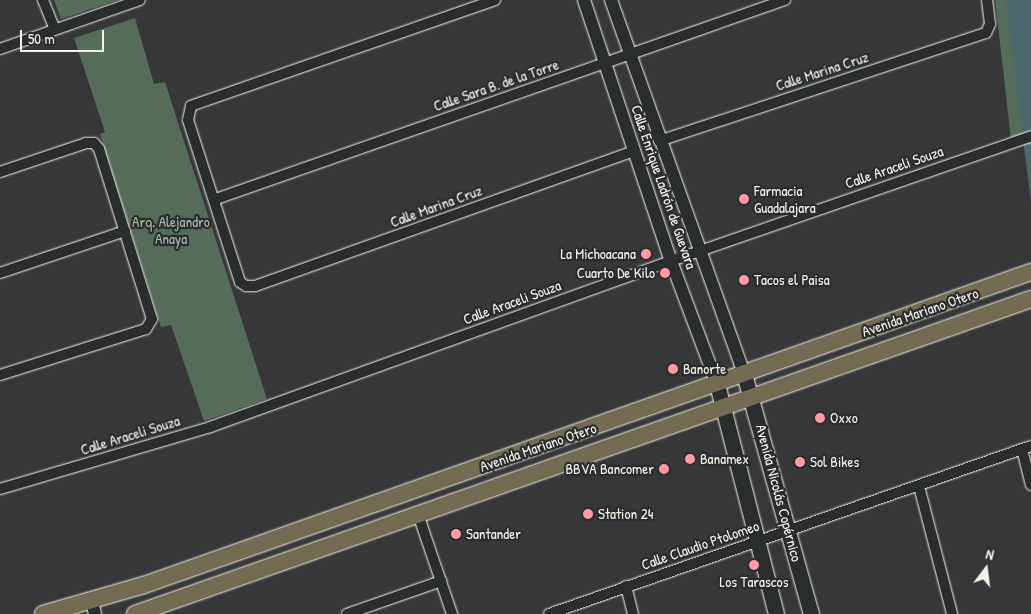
<!DOCTYPE html>
<html>
<head>
<meta charset="utf-8">
<style>
	body { margin:0 }
	#map { position:relative; width:1031px; height:614px; overflow:hidden; background:#373638; font-family:"Patrick Hand",sans-serif }
	div>[style] { position:absolute }
	.green>* { inset:0; background:#546c59 }
	.water>* { inset:0; background:#4b696d }
	.roads { filter:drop-shadow(0 0 1px #f4f1e8) drop-shadow(0 0 1px #f4f1e8) }
	.minor>* { height:10px; margin:-5px; padding:0 5px; transform-origin:5px; border-radius:5px; background:#2a2d2e }
	.tertiary>* { height:12px; margin:-6px; padding:0 6px; transform-origin:6px; border-radius:6px; background:#2a2d2e }
	.secondary>* { height:15px; margin:-7.5px; padding:0 7.5px; transform-origin:7.5px; border-radius:7.5px; background:#2a2d2e }
	.primary>* { height:16px; margin:-8px; padding:0 8px; transform-origin:8px; border-radius:8px; background:#736b52 }
	.dots>* { width:14px; height:14px; translate:-50% -50%; box-sizing:border-box; border:2px solid #2a2d2e; border-radius:50% }
	span { translate:-50% -50%; white-space:nowrap; text-align:center; line-height:1.15; -webkit-text-stroke:4.5px #2a2d2e; paint-order:stroke }
	.street-label { font-size:15px; color:#f4f1e8 }
	.poi-label { font-size:15px; color:#f4f1e8 }
	.left { translate:0 -50%; text-align:left }
	.right { translate:-100% -50%; text-align:right }
	.park-label { font-size:15px; color:#acb5a8 }
	.north { position:absolute; left:961px; top:544px; width:50px; height:50px; -webkit-text-stroke:4px #2a2d2e; paint-order:stroke; rotate:15deg; font-size:14px; font-weight:700; line-height:20px; text-align:center; color:#f4f1e8 }
	.north::after { content:''; display:block; margin:auto; width:18px; height:22px; background:#f4f1e8; clip-path:polygon(50% 0,100% 100%,50% 72%,0 100%) }
	.scale { position:absolute; left:20px; top:30px; width:84px; height:22px; box-sizing:border-box; border:2px solid #f4f1e8; border-top:0; padding-left:6px; font-size:15px; line-height:18px; white-space:nowrap; color:#f4f1e8; -webkit-text-stroke:4px #2a2d2e; paint-order:stroke }
</style>
</head>
<body>
<div id="map">
	<div class="green">
		<i style="clip-path:polygon(54px 0,118px 0,61px 19px)"></i>
		<i style="clip-path:polygon(995px 0,1031px 0,1031px 133px,1011px 139px)"></i>
		<i style="clip-path:polygon(135px 18px,154px 84px,165px 82px,267px 399px,204px 421px,171px 325px,161px 327px,100px 134px,105px 132px,74px 38px)"></i>
	</div>
	<div class="water">
		<i style="clip-path:polygon(1006px 0,1031px 0,1031px 201px,1025px 155px)"></i>
	</div>
	<div class="roads">
		<div class="minor">
			<i style="left:43px;top:0;width:32px;rotate:68deg"></i>
			<i style="left:495px;top:0;width:322px;rotate:160.8deg"></i>
			<i style="left:191px;top:106px;width:14px;rotate:102deg"></i>
			<i style="left:188px;top:120px;width:170px;rotate:72.2deg"></i>
			<i style="left:240px;top:282px;width:7px;rotate:34deg"></i>
			<i style="left:246px;top:286px;width:9px"></i>
			<i style="left:255px;top:286px;width:403px;rotate:-19.6deg"></i>
			<i style="left:0;top:49px;width:148px;rotate:-19.3deg"></i>
			<i style="left:659px;top:141px;width:344px;rotate:-18.3deg"></i>
			<i style="left:986px;top:33px;width:10px;rotate:-66deg"></i>
			<i style="left:990px;top:24px;width:24px;rotate:-97deg"></i>
			<i style="left:0;top:172px;width:91px;rotate:-18.6deg"></i>
			<i style="left:86px;top:143px;width:8px"></i>
			<i style="left:94px;top:143px;width:8px;rotate:50deg"></i>
			<i style="left:99px;top:149px;width:178px;rotate:72.7deg"></i>
			<i style="left:152px;top:319px;width:12px;rotate:121deg"></i>
			<i style="left:146px;top:329px;width:153px;rotate:162.5deg"></i>
			<i style="left:216px;top:199px;width:603px;rotate:-19.28deg"></i>
			<i style="left:0;top:273px;width:132px;rotate:-18.6deg"></i>
			<i style="left:1022px;top:449px;width:37px;rotate:76deg"></i>
			<i style="left:919px;top:486px;width:132px;rotate:75.5deg"></i>
			<i style="left:0;top:489px;width:219px;rotate:-16.4deg"></i>
			<i style="left:210px;top:427px;width:490px;rotate:-19.8deg"></i>
			<i style="left:671px;top:261px;width:381px;rotate:-19.1deg"></i>
			<i style="left:418px;top:514px;width:106px;rotate:71.2deg"></i>
			<i style="left:626px;top:586px;width:29px;rotate:76deg"></i>
			<i style="left:347px;top:614px;width:100px;rotate:-19.3deg"></i>
			<i style="left:549px;top:614px;width:510px;rotate:-19.22deg"></i>
		</div>
		<div class="tertiary">
			<i style="left:584px;top:0;width:275px;rotate:71.6deg"></i>
			<i style="left:671px;top:261px;width:131px;rotate:69.5deg"></i>
			<i style="left:611px;top:0;width:397px;rotate:70.4deg"></i>
			<i style="left:92px;top:602px;width:12px;rotate:76deg"></i>
		</div>
		<div class="secondary">
			<i style="left:744px;top:374px;width:249px;rotate:74.4deg"></i>
			<i style="left:717px;top:384px;width:237px;rotate:75.6deg"></i>
		</div>
		<div class="primary">
			<i style="left:43px;top:614px;width:105px;rotate:-16deg"></i>
			<i style="left:144px;top:585px;width:941px;rotate:-19.44deg"></i>
			<i style="left:135px;top:614px;width:950px;rotate:-19.37deg"></i>
		</div>
	</div>
	<div class="dots">
		<i style="left:744px;top:199px;background:#ff9aa2"></i>
		<i style="left:646px;top:254px;background:#ff9aa2"></i>
		<i style="left:665px;top:273px;background:#ff9aa2"></i>
		<i style="left:744px;top:280px;background:#ff9aa2"></i>
		<i style="left:673px;top:369px;background:#ff9aa2"></i>
		<i style="left:820px;top:418px;background:#ff9aa2"></i>
		<i style="left:690px;top:459px;background:#ff9aa2"></i>
		<i style="left:800px;top:462px;background:#ff9aa2"></i>
		<i style="left:664px;top:469px;background:#ff9aa2"></i>
		<i style="left:588px;top:514px;background:#ff9aa2"></i>
		<i style="left:456px;top:534px;background:#ff9aa2"></i>
		<i style="left:754px;top:565px;background:#ff9aa2"></i>
	</div>
	<div class="street-label">
		<span style="left:822px;top:71px;rotate:-18deg">Calle Marina Cruz</span>
		<span style="left:496px;top:85px;rotate:-19deg">Calle Sara B. de la Torre</span>
		<span style="left:894px;top:167px;rotate:-19deg">Calle Araceli Souza</span>
		<span style="left:664px;top:187px;rotate:71deg">Calle Enrique Ladrón de Guevara</span>
		<span style="left:436px;top:206px;rotate:-20deg">Calle Marina Cruz</span>
		<span style="left:512px;top:302px;rotate:-20deg">Calle Araceli Souza</span>
		<span style="left:920px;top:312px;rotate:-19deg">Avenida Mariano Otero</span>
		<span style="left:130px;top:435px;rotate:-17deg">Calle Araceli Souza</span>
		<span style="left:538px;top:447px;rotate:-19deg">Avenida Mariano Otero</span>
		<span style="left:779px;top:493px;rotate:75deg">Avenida Nicolás Copérnico</span>
		<span style="left:700px;top:545px;rotate:-19deg">Calle Claudio Ptolomeo</span>
	</div>
	<div class="poi-label">
		<span class="left" style="left:754px;top:199px">Farmacia<br>Guadalajara</span>
		<span class="right" style="left:636px;top:254px">La Michoacana</span>
		<span class="right" style="left:655px;top:273px">Cuarto De Kilo</span>
		<span class="left" style="left:754px;top:280px">Tacos el Paisa</span>
		<span class="left" style="left:683px;top:369px">Banorte</span>
		<span class="left" style="left:830px;top:418px">Oxxo</span>
		<span class="left" style="left:700px;top:459px">Banamex</span>
		<span class="left" style="left:810px;top:462px">Sol Bikes</span>
		<span class="right" style="left:654px;top:469px">BBVA Bancomer</span>
		<span class="left" style="left:598px;top:514px">Station 24</span>
		<span class="left" style="left:466px;top:534px">Santander</span>
		<span style="left:754px;top:582px">Los Tarascos</span>
	</div>
	<div class="park-label">
		<span style="left:171px;top:230px">Arq. Alejandro<br>Anaya</span>
	</div>
	<div class="north">N</div>
	<div class="scale">50 m</div>
</div>
</body>
</html>
